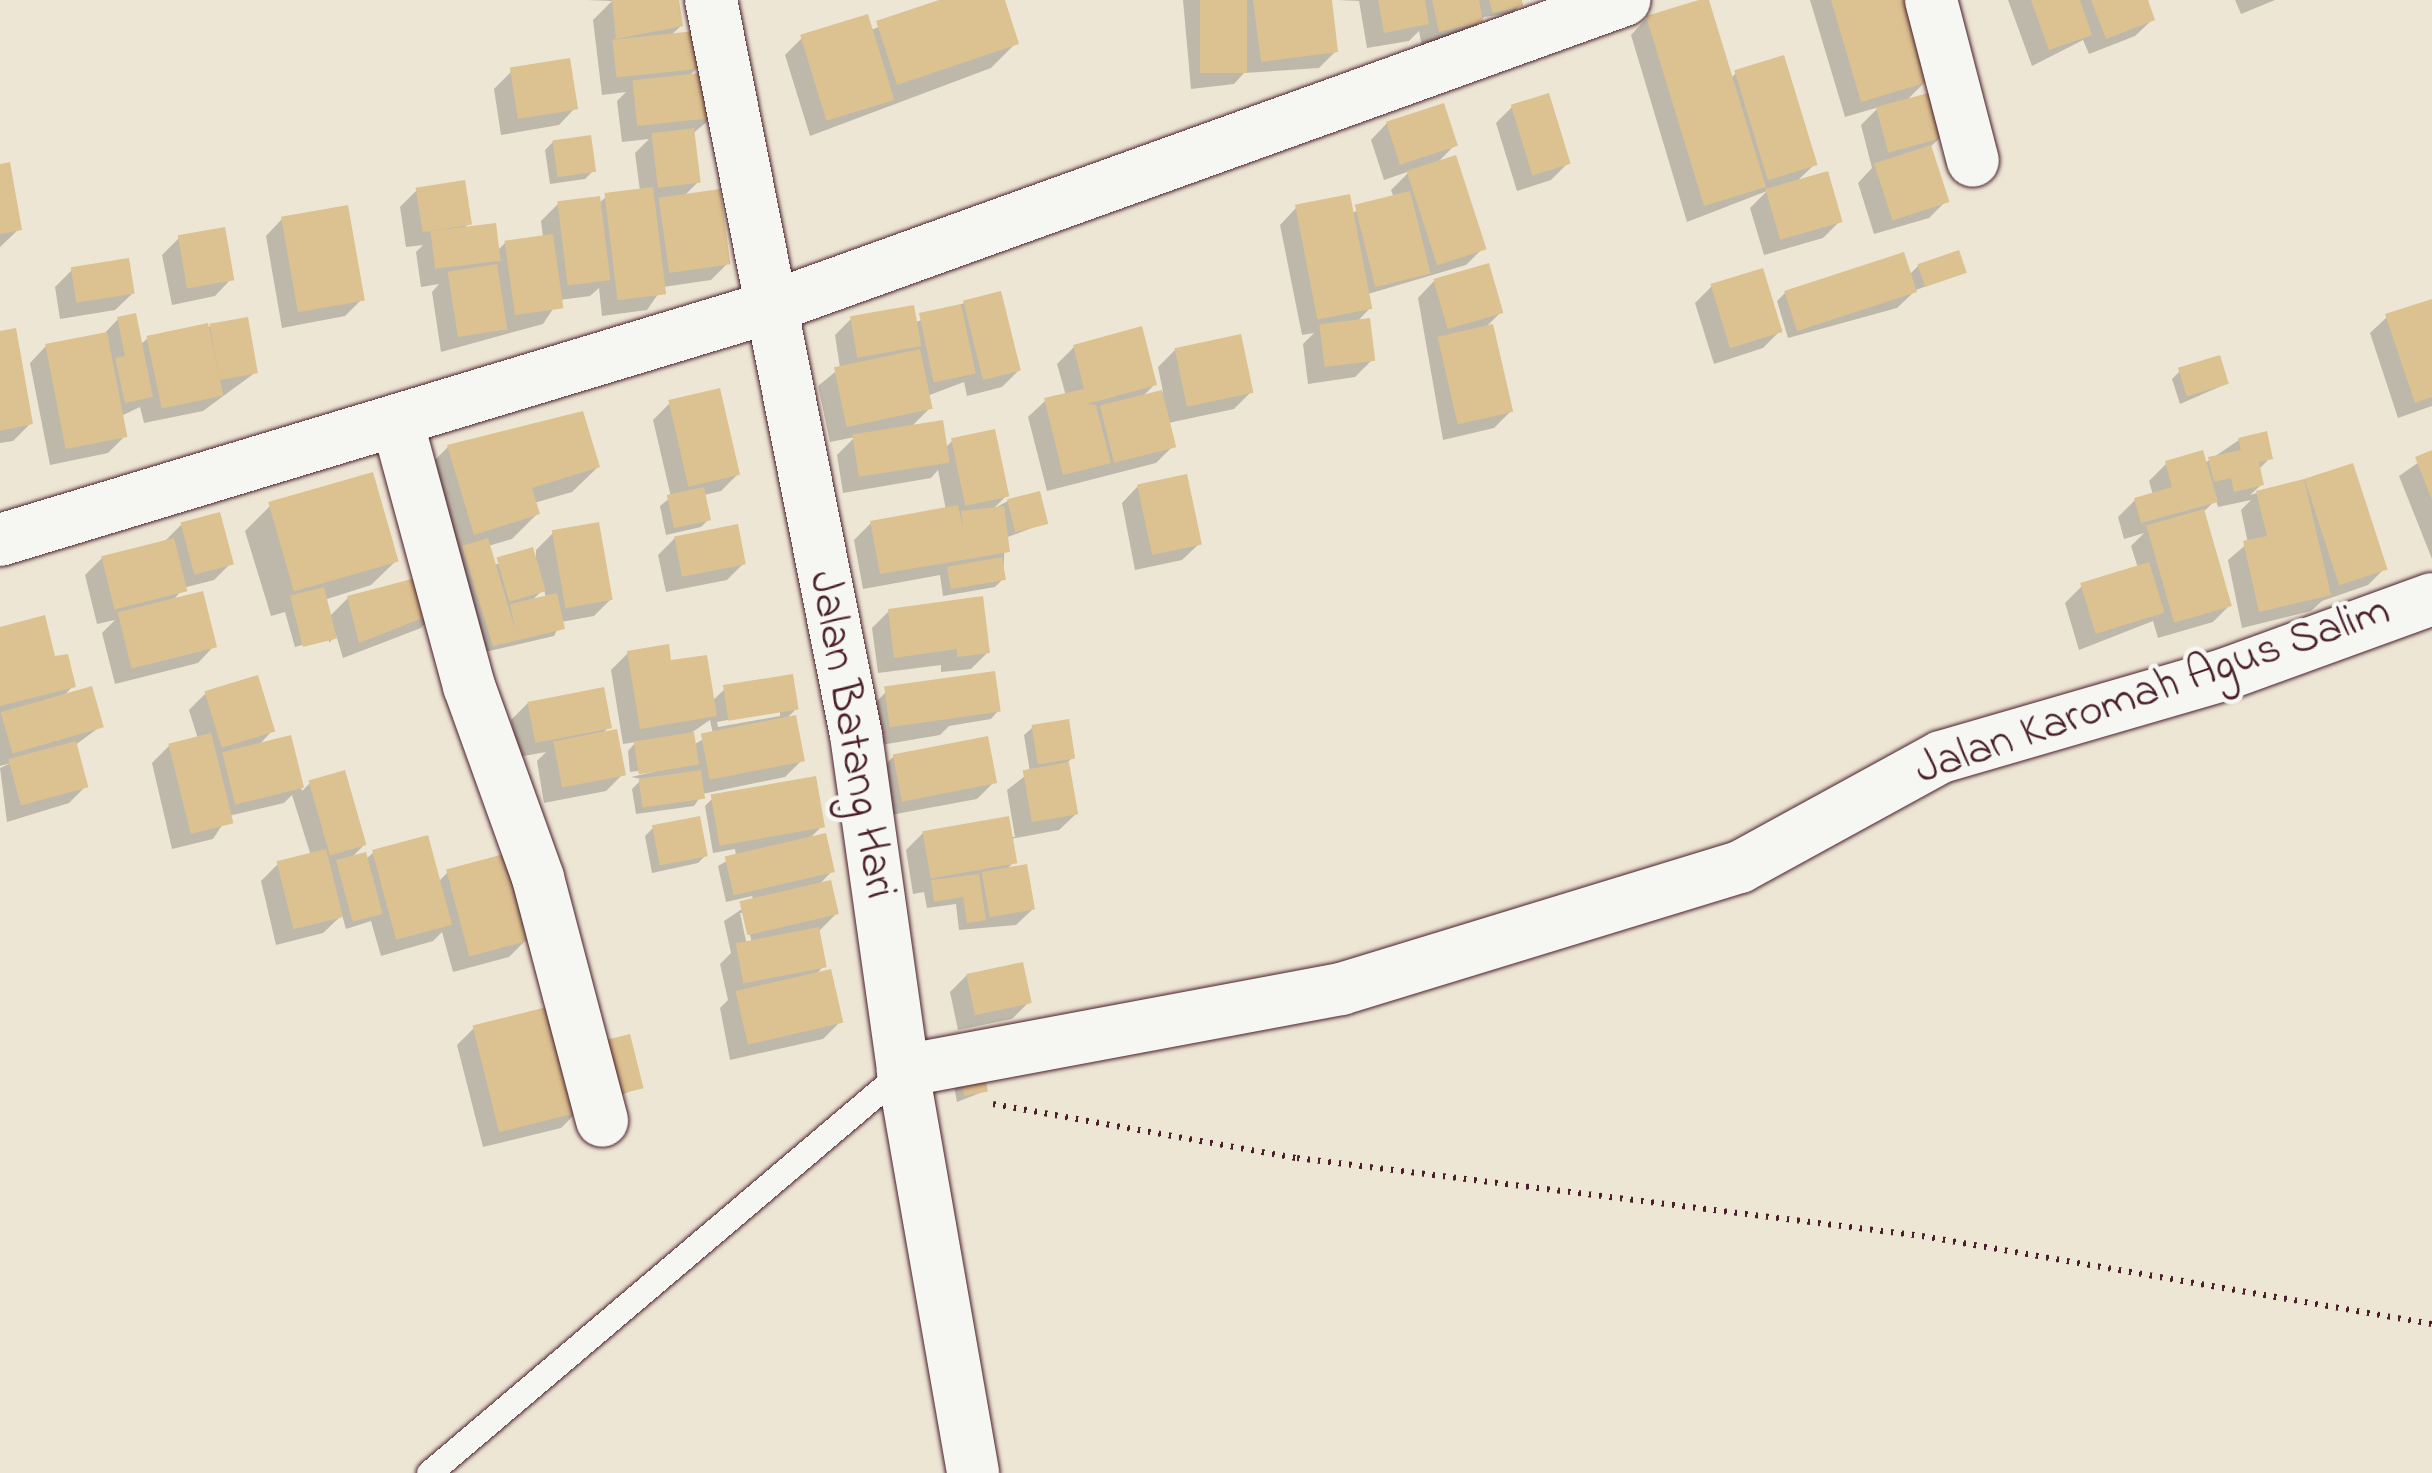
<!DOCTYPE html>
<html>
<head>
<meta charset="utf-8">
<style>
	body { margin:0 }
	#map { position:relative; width:2432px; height:1473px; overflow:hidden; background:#eee6d5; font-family:"Indie Flower",sans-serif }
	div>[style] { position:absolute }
	.shadow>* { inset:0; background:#0003 }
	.building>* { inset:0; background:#dcc191; transform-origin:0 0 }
	.path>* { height:6px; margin-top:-3px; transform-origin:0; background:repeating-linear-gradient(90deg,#4a1f2b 0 2.5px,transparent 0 10.5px) }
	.roads { filter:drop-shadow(0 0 2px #4a1f2b) drop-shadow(0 0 2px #4a1f2b) }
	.service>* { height:25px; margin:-12.5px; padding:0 12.5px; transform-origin:12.5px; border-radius:12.5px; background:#f6f6f2 }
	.minor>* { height:52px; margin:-26px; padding:0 26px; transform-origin:26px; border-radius:26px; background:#f6f6f2 }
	span { translate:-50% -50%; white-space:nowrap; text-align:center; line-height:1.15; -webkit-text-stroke:9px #f6f6f2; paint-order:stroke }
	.street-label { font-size:45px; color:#4a1f2b }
</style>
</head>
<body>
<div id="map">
	<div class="shadow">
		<i style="clip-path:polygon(587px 0,676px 0,681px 26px,669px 37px,697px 68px,688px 77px,713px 117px,692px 134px,698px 182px,684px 196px,728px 263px,711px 280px,663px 287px,647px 310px,602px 316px,599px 288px,590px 296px,559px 300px,543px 324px,441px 352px,432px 292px,439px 284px,421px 287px,416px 252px,423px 245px,406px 247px,400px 207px,417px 190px,469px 223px,462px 231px,497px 251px,505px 243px,543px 237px,541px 221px,558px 204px,598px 204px,606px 197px,640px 191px,635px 153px,649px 139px,622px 142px,617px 101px,626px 92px,602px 95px,593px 20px,612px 1px)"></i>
		<i style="clip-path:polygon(946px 0,1002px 0,1016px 43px,991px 68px,810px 136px,785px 55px,802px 38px,871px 30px)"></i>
		<i style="clip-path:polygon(1183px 0,1329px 0,1336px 51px,1319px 68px,1244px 73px,1234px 84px,1191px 89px)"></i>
		<i style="clip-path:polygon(1337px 0,1519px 0,1520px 5px,1513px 13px,1484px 17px,1464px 38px,1422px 47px,1419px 31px,1409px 41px,1367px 48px,1359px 1px)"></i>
		<i style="clip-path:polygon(1810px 0,1903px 0,1926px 81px,1906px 101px,1941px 137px,1929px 148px,1946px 201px,1929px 218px,1874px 234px,1858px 183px,1872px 168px,1861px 125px,1879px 107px,1845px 117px)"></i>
		<i style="clip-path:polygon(2008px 0,2145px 0,2152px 20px,2135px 36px,2089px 54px,2083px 40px,2032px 66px)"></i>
		<i style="clip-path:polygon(2235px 0,2275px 0,2241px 14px)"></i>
		<i style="clip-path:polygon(1647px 18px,1730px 79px,1736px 73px,1815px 164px,1796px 182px,1840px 221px,1823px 238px,1764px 255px,1750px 208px,1767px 191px,1687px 222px,1631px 35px)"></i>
		<i style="clip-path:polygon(511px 72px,575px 108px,559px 125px,501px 135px,494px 89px)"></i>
		<i style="clip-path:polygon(1513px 106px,1568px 163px,1551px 180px,1517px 191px,1496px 123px)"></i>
		<i style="clip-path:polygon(1387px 123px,1455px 145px,1436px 164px,1483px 248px,1466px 265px,1368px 294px,1370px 308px,1356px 323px,1372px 360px,1355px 377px,1308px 384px,1303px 344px,1314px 333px,1302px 335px,1280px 225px,1296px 208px,1351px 213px,1394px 198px,1391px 190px,1410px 171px,1384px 180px,1371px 140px)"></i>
		<i style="clip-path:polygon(553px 142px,593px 171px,585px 179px,550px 184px,545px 150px)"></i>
		<i style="clip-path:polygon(0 166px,19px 229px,0 247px)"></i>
		<i style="clip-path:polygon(282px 219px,362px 299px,345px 316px,282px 328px,266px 236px)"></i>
		<i style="clip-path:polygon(179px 238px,231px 279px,215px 296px,172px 305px,162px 255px)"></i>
		<i style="clip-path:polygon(1919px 265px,1964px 272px,1916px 290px,1897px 308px,1788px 338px,1777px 301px,1785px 293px,1909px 275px)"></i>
		<i style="clip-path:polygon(72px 270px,132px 294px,115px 310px,60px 319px,55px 287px)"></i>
		<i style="clip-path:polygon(1434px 281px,1501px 312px,1485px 328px,1511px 411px,1494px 428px,1443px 440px,1418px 298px)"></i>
		<i style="clip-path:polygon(1712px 286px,1780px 331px,1763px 348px,1714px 364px,1695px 303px)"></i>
		<i style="clip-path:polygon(2432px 301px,2432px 406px,2398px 418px,2370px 333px,2387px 317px)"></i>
		<i style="clip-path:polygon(964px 303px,1019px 370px,1002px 387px,967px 396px,964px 382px,927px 396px,930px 408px,909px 429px,945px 448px,952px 441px,1006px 496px,993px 509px,1008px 501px,1045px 523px,1005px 538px,1003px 579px,995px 587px,943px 596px,940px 575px,863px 589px,854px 540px,871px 523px,946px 510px,938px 470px,931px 478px,843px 493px,837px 455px,855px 437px,830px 442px,818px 386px,840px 368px,835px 335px,852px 318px,914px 323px)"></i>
		<i style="clip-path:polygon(118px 319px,140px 345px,148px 338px,246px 320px,256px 372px,203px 411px,144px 423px,140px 407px,121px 416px,125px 436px,108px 453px,50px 465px,30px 363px,46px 346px,103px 335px)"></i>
		<i style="clip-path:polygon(0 334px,30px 424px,13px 441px,0 443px)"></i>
		<i style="clip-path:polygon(1074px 347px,1154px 385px,1142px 397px,1163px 392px,1158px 367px,1175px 350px,1251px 392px,1234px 409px,1168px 423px,1173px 446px,1156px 463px,1047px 491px,1028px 417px,1045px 401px,1066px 396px,1057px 364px)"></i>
		<i style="clip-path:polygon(2180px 371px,2226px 384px,2180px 404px,2172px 379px)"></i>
		<i style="clip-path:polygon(670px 403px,738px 474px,721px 491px,704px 495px,709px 519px,701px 527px,666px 535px,660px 506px,671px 497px,653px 420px)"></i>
		<i style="clip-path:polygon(2239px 440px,2270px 458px,2258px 470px,2261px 485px,2250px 495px,2351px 466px,2385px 568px,2368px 585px,2322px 601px,2311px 611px,2242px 628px,2228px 560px,2248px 543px,2241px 510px,2251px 500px,2218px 507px,2216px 500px,2202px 513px,2230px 605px,2213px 622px,2158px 638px,2153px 621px,2079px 650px,2065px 603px,2082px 586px,2138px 568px,2131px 546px,2144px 533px,2124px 539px,2118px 517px,2135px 500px,2153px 495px,2149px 481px,2166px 464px,2205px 463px)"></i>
		<i style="clip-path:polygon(evenodd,448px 447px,598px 467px,572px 492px,534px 503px,537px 514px,512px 539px,488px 546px,493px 564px,536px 566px,536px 550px,553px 533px,611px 599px,594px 616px,561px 622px,554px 636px,485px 652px,423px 472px,448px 447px,544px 589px,546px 598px,531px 601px,544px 589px)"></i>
		<i style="clip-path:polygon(2432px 453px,2432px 559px,2399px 476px)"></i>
		<i style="clip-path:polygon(1138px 486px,1199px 544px,1182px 560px,1135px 570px,1122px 503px)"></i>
		<i style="clip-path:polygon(270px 506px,397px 560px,371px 585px,324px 600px,329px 617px,348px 598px,438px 611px,421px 628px,343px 658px,336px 635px,329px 643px,329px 637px,295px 647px,285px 612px,271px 616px,245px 531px)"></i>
		<i style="clip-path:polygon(181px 525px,231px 563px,214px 580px,183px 588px,172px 602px,214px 646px,198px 663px,115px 684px,102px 633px,115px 620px,97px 624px,85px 575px,102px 558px,164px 542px)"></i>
		<i style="clip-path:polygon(675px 538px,744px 563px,727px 580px,666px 592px,658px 555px)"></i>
		<i style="clip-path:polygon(889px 611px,988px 652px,971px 669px,941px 672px,941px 665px,878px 673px,872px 628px)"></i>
		<i style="clip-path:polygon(0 629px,53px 659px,73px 686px,63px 697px,101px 726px,74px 746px,85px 787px,69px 803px,7px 822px,0 768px,11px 763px,0 766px)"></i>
		<i style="clip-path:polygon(evenodd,628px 653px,669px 663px,712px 701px,725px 689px,796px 709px,786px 719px,802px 760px,785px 777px,702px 794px,694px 806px,636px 814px,632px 789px,642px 779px,631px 777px,688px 764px,630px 772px,628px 751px,636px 742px,623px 744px,611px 670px,628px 653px,780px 710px,780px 716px,718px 727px,717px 722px,780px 710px,628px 653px,710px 720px,713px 734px,693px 745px,691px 733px,710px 720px)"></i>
		<i style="clip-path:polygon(886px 692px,998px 711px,991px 719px,949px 726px,940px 735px,875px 746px,869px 709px)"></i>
		<i style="clip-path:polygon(206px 693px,272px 731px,258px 746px,289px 738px,302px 791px,310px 783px,364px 845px,350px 859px,365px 860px,374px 852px,438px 882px,447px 873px,526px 863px,526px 940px,509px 957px,453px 972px,442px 932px,433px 941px,381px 956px,371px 921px,346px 929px,342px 915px,323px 933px,276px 945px,261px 881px,278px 864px,311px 856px,292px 795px,284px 803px,228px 816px,213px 839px,172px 849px,152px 763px,169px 746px,198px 739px,189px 710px)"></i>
		<i style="clip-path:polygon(528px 703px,609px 727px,601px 735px,623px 774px,606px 791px,544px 803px,537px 761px,546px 752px,518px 757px,511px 720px)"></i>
		<i style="clip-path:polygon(1032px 728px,1072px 758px,1067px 763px,1076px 814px,1059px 830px,1010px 839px,1014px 862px,1006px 870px,1033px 909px,1016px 925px,959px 930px,956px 904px,927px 908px,924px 892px,913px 894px,906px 850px,923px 833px,1015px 837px,1007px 790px,1030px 772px,1024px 735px)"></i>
		<i style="clip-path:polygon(894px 756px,994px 782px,977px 799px,885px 816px,877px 773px)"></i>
		<i style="clip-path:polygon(evenodd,713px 798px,822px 826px,809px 839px,832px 871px,818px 886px,836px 914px,819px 931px,824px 966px,815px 975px,840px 1022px,823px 1039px,730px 1060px,720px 1008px,728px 1000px,720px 964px,731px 953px,724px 921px,754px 901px,752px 896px,726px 902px,718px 866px,736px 856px,735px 849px,713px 853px,705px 806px,713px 798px,740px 913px,745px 913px,753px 948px,748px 950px,740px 913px)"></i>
		<i style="clip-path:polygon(653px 828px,706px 855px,698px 863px,652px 873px,645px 836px)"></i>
		<i style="clip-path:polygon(967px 975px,1029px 1002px,1012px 1019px,958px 1030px,950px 992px)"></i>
		<i style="clip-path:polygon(474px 1028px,578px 1111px,561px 1128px,483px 1147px,457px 1045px)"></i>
		<i style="clip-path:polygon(592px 1052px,640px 1087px,605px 1102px)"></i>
		<i style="clip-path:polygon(952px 1076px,985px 1091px,957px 1102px)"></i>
	</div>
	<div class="building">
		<i style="clip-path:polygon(612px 0,679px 0,683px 26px,616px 39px)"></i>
		<i style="clip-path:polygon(939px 0,1005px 0,1019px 44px,897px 85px,876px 21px)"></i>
		<i style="left:1200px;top:0;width:47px;height:73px"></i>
		<i style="clip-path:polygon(1253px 0,1332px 0,1338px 52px,1261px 62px)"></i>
		<i style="clip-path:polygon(1378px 0,1425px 0,1429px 24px,1384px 33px)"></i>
		<i style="clip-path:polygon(1432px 0,1479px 0,1483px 22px,1439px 32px)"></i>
		<i style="clip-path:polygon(1489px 0,1522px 0,1523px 6px,1493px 13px)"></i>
		<i style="clip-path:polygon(1699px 0,1709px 0,1766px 187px,1704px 206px,1646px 16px)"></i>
		<i style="clip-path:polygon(1831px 0,1905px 0,1928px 82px,1861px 102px)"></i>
		<i style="clip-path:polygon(2031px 0,2080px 0,2092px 35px,2049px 50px)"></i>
		<i style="clip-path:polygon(2091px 0,2148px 0,2155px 20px,2106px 39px)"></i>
		<i style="left:868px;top:14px;width:90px;height:71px;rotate:73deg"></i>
		<i style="left:695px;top:31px;width:38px;height:83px;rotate:84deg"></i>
		<i style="left:1784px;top:55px;width:115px;height:52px;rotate:73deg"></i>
		<i style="left:570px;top:58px;width:52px;height:61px;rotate:81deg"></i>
		<i style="left:710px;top:72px;width:46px;height:78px;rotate:84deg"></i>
		<i style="left:1932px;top:92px;width:47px;height:58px;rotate:75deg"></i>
		<i style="left:1549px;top:93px;width:74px;height:40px;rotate:73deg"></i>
		<i style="left:1444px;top:103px;width:45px;height:61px;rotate:72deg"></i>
		<i style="left:694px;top:128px;width:55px;height:43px;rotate:83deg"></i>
		<i style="left:591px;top:135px;width:37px;height:39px;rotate:82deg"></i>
		<i style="left:1931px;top:145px;width:60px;height:60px;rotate:72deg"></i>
		<i style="left:1456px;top:155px;width:99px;height:52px;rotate:72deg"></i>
		<i style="clip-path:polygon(10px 162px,22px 230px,0 234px,0 164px)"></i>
		<i style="left:1828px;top:171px;width:53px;height:65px;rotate:74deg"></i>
		<i style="left:465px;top:180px;width:45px;height:50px;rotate:81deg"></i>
		<i style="left:653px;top:187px;width:108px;height:49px;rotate:83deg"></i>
		<i style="left:720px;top:189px;width:76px;height:62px;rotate:82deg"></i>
		<i style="left:1410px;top:191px;width:85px;height:57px;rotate:76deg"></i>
		<i style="left:1350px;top:194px;width:117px;height:56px;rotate:79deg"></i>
		<i style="left:600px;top:196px;width:85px;height:43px;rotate:83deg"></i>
		<i style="left:348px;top:205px;width:97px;height:68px;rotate:80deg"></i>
		<i style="left:496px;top:223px;width:38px;height:66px;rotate:83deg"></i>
		<i style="left:225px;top:227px;width:54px;height:48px;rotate:80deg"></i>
		<i style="left:553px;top:234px;width:75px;height:49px;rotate:82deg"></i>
		<i style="left:1959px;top:250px;width:24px;height:44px;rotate:71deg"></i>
		<i style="left:1904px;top:252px;width:42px;height:126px;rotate:72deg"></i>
		<i style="left:129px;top:258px;width:36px;height:59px;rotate:81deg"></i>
		<i style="left:1489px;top:263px;width:52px;height:58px;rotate:74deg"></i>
		<i style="left:497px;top:264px;width:66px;height:50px;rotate:81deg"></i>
		<i style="left:1763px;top:268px;width:67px;height:55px;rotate:73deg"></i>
		<i style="left:1001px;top:291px;width:82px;height:39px;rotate:76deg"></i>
		<i style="clip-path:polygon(2432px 299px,2432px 397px,2415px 403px,2385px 314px)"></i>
		<i style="left:961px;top:304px;width:71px;height:43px;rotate:78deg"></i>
		<i style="left:914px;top:305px;width:42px;height:65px;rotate:80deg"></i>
		<i style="clip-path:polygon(136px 313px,153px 397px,125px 403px,115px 358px,125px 356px,117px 317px)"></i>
		<i style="left:248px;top:317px;width:57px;height:39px;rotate:80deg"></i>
		<i style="left:1370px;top:318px;width:43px;height:51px;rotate:83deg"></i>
		<i style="left:208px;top:323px;width:74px;height:63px;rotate:78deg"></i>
		<i style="left:1493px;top:324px;width:90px;height:57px;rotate:77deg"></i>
		<i style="clip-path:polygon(1142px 326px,1157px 385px,1087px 404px,1096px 405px,1111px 463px,1063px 475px,1044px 398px,1084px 389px,1073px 345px)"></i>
		<i style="clip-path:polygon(16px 328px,33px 424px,0 431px,0 331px)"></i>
		<i style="left:107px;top:332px;width:107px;height:63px;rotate:79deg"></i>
		<i style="left:1241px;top:334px;width:60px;height:68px;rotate:78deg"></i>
		<i style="left:920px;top:349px;width:61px;height:88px;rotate:78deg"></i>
		<i style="left:2220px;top:355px;width:30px;height:44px;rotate:73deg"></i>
		<i style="left:720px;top:388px;width:89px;height:53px;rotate:77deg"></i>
		<i style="left:1162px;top:390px;width:59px;height:64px;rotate:76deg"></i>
		<i style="clip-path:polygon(583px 411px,600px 467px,532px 488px,540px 514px,474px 535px,447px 445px)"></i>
		<i style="left:943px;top:420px;width:43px;height:92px;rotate:81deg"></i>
		<i style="left:995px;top:429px;width:69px;height:45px;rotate:78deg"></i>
		<i style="clip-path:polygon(2267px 431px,2273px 459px,2259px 462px,2264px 485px,2234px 492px,2231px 478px,2214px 482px,2208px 457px,2241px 450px,2238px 438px)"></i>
		<i style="clip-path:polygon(2203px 450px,2218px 502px,2141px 523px,2134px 498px,2172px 487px,2165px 461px)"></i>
		<i style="clip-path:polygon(2432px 450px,2432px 500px,2415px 457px)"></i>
		<i style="left:2353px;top:463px;width:112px;height:51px;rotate:72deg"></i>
		<i style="left:373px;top:472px;width:93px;height:109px;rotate:74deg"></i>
		<i style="left:1187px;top:474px;width:72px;height:51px;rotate:78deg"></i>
		<i style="clip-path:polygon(2304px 479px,2331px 595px,2259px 612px,2243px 541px,2267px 536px,2256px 491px)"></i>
		<i style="left:704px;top:487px;width:34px;height:38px;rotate:78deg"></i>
		<i style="left:1040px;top:491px;width:34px;height:34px;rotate:76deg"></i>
		<i style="clip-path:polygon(958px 505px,963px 529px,961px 511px,1004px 506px,1010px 552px,880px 574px,870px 521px)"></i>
		<i style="left:2204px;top:509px;width:101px;height:60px;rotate:74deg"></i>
		<i style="left:220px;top:512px;width:54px;height:41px;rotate:75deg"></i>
		<i style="left:599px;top:522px;width:79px;height:48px;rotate:80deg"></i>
		<i style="left:738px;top:524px;width:41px;height:65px;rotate:79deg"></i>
		<i style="left:174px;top:538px;width:55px;height:75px;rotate:76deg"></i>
		<i style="clip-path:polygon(488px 538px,515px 629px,510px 604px,557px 593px,565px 629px,493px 646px,462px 546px)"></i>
		<i style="left:533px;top:547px;width:46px;height:38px;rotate:74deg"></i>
		<i style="left:1002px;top:557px;width:23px;height:56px;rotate:80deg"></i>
		<i style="left:2149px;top:562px;width:53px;height:72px;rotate:73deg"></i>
		<i style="clip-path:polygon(431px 574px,441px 611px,359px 643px,347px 596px)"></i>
		<i style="left:324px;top:587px;width:53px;height:35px;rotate:76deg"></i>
		<i style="left:203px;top:591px;width:58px;height:88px;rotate:76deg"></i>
		<i style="clip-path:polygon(983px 596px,990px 653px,957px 657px,957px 649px,894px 658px,888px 609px)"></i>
		<i style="clip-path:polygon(45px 615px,55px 656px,68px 654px,76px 687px,0 706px,0 627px)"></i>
		<i style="clip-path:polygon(669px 644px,671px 660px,707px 655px,717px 716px,640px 729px,627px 651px)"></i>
		<i style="left:995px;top:671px;width:41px;height:112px;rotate:82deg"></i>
		<i style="left:793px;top:674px;width:36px;height:71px;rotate:81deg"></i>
		<i style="left:258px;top:675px;width:59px;height:56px;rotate:73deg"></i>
		<i style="left:92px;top:686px;width:43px;height:95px;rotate:74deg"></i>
		<i style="left:604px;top:687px;width:42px;height:78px;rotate:79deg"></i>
		<i style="left:796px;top:715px;width:47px;height:97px;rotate:79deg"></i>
		<i style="left:1069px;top:719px;width:40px;height:38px;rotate:81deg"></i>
		<i style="left:617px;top:729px;width:47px;height:65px;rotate:79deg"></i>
		<i style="left:694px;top:732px;width:33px;height:61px;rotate:81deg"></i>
		<i style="left:211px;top:733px;width:93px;height:44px;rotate:76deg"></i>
		<i style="left:291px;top:735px;width:54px;height:71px;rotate:76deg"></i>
		<i style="left:988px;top:736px;width:48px;height:97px;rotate:79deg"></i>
		<i style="left:76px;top:741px;width:48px;height:70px;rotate:75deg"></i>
		<i style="left:1069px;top:762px;width:53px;height:47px;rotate:80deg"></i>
		<i style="left:345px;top:770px;width:78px;height:38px;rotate:74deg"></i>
		<i style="left:701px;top:770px;width:29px;height:63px;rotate:82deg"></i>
		<i style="left:816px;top:776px;width:52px;height:107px;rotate:80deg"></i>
		<i style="left:700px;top:816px;width:41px;height:49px;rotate:79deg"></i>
		<i style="left:1009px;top:816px;width:48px;height:88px;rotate:80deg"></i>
		<i style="left:826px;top:833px;width:40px;height:104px;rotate:77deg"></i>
		<i style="left:428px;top:835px;width:93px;height:58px;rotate:75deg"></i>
		<i style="left:326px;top:849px;width:70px;height:51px;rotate:76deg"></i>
		<i style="left:366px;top:852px;width:64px;height:31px;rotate:75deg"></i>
		<i style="left:504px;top:854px;width:90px;height:60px;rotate:75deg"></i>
		<i style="left:1027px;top:864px;width:46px;height:46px;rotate:80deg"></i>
		<i style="clip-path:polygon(979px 874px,986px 920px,967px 923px,963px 897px,934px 902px,931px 880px)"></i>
		<i style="left:831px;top:880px;width:35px;height:94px;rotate:77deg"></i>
		<i style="left:819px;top:927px;width:41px;height:85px;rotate:79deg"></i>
		<i style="left:1023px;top:962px;width:42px;height:58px;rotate:78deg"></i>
		<i style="left:831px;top:969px;width:55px;height:98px;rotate:77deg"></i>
		<i style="left:555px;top:1005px;width:110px;height:85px;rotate:76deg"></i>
		<i style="left:630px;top:1034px;width:56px;height:32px;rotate:76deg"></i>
		<i style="left:982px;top:1061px;width:31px;height:24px;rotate:79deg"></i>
	</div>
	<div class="path">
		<i style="left:993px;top:1104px;width:309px;rotate:10.1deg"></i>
		<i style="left:1297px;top:1158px;width:630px;rotate:7.11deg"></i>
		<i style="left:1922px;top:1236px;width:518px;rotate:9.79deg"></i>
	</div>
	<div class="roads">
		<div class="service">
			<i style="left:429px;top:1473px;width:622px;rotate:-40.3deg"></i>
		</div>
		<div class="minor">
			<i style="left:711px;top:0;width:749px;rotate:78.84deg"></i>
			<i style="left:856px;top:735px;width:339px;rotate:82deg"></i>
			<i style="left:903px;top:1071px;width:408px;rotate:80.1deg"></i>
			<i style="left:1931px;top:0;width:166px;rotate:75.4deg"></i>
			<i style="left:397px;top:421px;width:275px;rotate:74.8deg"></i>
			<i style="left:469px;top:686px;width:204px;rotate:70.2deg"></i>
			<i style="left:538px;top:878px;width:251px;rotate:75.2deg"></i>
			<i style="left:0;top:540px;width:805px;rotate:-16.82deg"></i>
			<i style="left:771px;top:307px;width:907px;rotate:-19.79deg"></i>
			<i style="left:903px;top:1071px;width:446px;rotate:-10.6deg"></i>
			<i style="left:1341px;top:989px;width:417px;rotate:-17deg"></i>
			<i style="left:1740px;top:867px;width:229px;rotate:-28.7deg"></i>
			<i style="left:1941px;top:757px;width:297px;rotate:-16.2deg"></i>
			<i style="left:2226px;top:674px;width:219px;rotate:-20deg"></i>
		</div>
	</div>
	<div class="street-label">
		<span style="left:2153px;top:692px;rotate:-19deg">Jalan Karomah Agus Salim</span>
		<span style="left:850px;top:735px;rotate:80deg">Jalan Batang Hari</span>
	</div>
</div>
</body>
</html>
